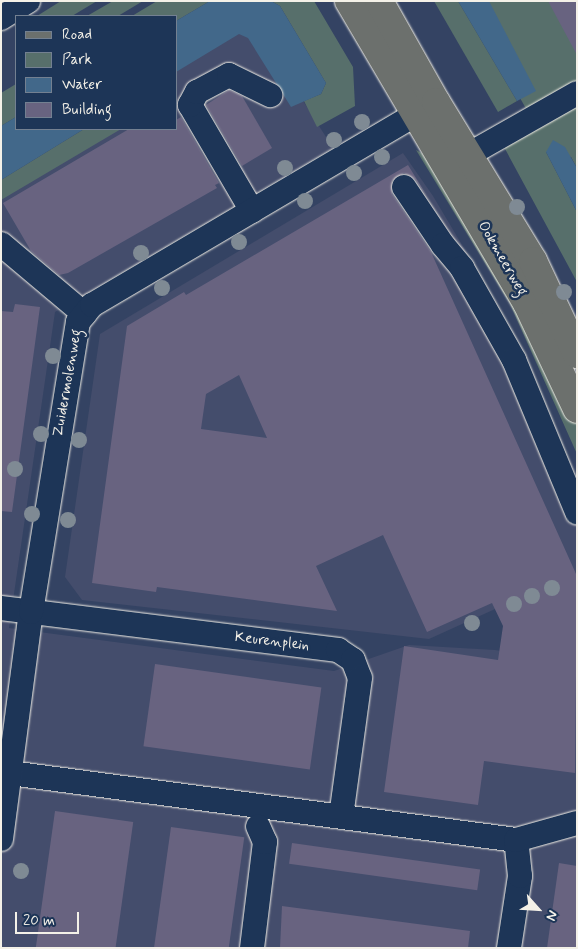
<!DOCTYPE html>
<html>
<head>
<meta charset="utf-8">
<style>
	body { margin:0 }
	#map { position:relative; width:578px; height:949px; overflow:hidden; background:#344363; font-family:Mynerve,sans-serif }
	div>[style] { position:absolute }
	.built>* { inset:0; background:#444d6c }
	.green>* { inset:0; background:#576f6b }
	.water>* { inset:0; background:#42688a }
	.building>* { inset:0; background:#686380; transform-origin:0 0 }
	.roads { filter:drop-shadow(0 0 1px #f4f1e8) drop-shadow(0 0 1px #f4f1e8) }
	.minor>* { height:24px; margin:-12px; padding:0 12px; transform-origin:12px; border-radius:12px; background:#1d3557 }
	.major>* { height:28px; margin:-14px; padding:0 14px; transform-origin:14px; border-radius:14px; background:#6c706d }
	.trees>* { width:16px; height:16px; margin:-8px; border-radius:50%; background:#7f8a94 }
	span { translate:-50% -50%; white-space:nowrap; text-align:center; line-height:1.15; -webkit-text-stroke:5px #1d3557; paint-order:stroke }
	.street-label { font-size:15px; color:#f4f1e8 }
	.frame { position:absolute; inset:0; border:2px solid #f4f1e8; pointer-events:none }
	.legend { position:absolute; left:15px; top:15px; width:162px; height:115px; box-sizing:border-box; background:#1d3557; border:1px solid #738091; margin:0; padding:6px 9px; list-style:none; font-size:15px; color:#f4f1e8 }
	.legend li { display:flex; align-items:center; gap:10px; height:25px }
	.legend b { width:25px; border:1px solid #738091 }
	.north { position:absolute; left:513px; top:884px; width:50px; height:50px; -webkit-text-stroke:4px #1d3557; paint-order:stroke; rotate:116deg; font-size:14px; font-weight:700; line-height:20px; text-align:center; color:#f4f1e8 }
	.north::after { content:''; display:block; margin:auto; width:18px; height:22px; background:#f4f1e8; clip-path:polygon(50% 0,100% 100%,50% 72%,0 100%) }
	.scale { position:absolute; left:15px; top:912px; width:64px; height:22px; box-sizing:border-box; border:2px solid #f4f1e8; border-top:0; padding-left:6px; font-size:15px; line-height:18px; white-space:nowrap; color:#f4f1e8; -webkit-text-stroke:4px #1d3557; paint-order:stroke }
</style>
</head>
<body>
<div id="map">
	<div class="built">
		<i style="clip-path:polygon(234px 23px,258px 30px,333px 148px,55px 312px,9px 628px,334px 671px,409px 645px,495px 650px,577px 662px,577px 948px,1px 948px,1px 194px,92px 129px,176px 129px,176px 59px)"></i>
		<i style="clip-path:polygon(403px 153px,433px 196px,484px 282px,552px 424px,577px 488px,577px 572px,429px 639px,82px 600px,65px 577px,100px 334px)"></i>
	</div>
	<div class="green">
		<i style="clip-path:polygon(61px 1px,97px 1px,72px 16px,37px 16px)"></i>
		<i style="clip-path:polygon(113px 1px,143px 1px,118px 16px,87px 16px)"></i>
		<i style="clip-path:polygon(157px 1px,210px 1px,176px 21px,176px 16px,132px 16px)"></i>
		<i style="clip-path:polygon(271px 1px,314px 1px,353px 67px,355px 106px,317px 127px,304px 101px,321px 94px,326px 83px,280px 6px)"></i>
		<i style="clip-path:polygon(434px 1px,458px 1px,517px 101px,498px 112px)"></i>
		<i style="clip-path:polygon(465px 1px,577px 1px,577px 168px,571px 157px,546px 152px,577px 212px,577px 282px,504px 147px,537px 128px)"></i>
		<i style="clip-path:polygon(16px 84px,16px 117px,1px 126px,1px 93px)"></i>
		<i style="clip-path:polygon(84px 129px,121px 129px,1px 200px,1px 180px)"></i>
		<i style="clip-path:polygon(416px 150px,431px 158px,563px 391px,577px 424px,577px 454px,510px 304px)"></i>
	</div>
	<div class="water">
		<i style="clip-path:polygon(210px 1px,271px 1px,280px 6px,326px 83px,321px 94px,291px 107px,248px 38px,239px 34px,176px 72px,176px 21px)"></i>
		<i style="clip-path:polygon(458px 1px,489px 1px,536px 91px,517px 101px)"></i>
		<i style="clip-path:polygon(16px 117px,16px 129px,84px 129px,1px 180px,1px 126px)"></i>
		<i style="clip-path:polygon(553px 140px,565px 147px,577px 168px,577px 212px,546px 152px)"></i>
	</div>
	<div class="building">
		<i style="clip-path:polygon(548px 1px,577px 1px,577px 55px)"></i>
		<i style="clip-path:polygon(229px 90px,242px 96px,272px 148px,242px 166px,206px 105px)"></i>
		<i style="clip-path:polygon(181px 117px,219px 183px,215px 185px,217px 188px,68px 273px,59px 275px,31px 251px,3px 203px,129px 129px,176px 129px,176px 120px)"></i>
		<i style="clip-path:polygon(evenodd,408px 165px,427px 196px,415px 179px,404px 173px,392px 181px,392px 194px,431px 252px,577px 576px,575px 773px,484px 761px,478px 805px,384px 792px,404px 646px,498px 660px,503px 626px,492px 603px,427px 632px,383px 535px,316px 566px,337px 611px,157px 587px,156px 592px,92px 583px,127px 326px,184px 292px,186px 295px,408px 165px,239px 375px,267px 438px,201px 429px,206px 394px,239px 375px)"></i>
		<i style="clip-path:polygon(15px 304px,40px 307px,12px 512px,1px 511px,1px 311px,13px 312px)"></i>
		<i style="left:155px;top:664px;width:168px;height:83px;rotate:8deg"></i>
		<i style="left:55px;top:811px;width:79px;height:138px;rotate:8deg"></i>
		<i style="left:171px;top:827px;width:74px;height:122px;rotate:8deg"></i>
		<i style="left:292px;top:843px;width:190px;height:21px;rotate:8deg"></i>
		<i style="clip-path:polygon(559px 863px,577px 866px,577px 948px,547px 948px)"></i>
		<i style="clip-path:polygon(282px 906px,470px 931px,468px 948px,280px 948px)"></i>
	</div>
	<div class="roads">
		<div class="minor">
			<i style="left:1px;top:18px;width:32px;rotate:-32deg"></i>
			<i style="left:468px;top:155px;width:125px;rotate:-29.6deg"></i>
			<i style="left:404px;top:187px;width:70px;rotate:56.1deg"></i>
			<i style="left:443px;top:245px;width:30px;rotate:50deg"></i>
			<i style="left:462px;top:268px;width:106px;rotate:60.5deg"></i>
			<i style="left:514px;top:360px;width:165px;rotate:67.5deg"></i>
			<i style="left:252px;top:211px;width:123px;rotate:-120.3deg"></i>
			<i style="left:190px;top:105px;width:15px;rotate:-62deg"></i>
			<i style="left:197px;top:92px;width:36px;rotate:-28deg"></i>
			<i style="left:229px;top:75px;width:46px;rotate:26deg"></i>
			<i style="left:1px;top:244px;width:109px;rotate:40.1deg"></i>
			<i style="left:1px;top:608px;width:340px;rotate:7.1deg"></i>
			<i style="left:338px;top:650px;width:18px;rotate:34deg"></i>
			<i style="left:353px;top:660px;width:19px;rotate:69deg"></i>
			<i style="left:360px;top:678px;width:139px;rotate:97.8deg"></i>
			<i style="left:10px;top:773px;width:510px;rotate:7.54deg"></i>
			<i style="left:1px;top:839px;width:229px;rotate:-82.5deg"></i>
			<i style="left:31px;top:612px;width:294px;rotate:-80.8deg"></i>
			<i style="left:78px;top:322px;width:22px;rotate:-51deg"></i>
			<i style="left:92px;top:305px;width:394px;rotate:-30.5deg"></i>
			<i style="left:252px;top:948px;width:107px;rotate:-83deg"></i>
			<i style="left:265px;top:842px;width:17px;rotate:-114deg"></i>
			<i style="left:509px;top:948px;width:73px;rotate:-81.3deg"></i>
			<i style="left:520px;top:876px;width:36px;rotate:-96deg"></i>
			<i style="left:516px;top:840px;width:63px;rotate:-15.6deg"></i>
		</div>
		<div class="major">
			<i style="left:349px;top:1px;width:351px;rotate:59.5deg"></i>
			<i style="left:527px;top:303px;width:117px;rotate:64.7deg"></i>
			<i style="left:379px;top:1px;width:116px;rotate:60.6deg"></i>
			<i style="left:436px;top:102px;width:186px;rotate:58.6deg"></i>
			<i style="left:533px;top:261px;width:103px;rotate:64.7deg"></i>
		</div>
	</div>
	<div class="trees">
		<i style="left:362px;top:122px"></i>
		<i style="left:334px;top:140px"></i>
		<i style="left:382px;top:157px"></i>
		<i style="left:285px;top:168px"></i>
		<i style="left:354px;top:173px"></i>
		<i style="left:305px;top:201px"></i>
		<i style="left:517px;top:207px"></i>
		<i style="left:239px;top:242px"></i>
		<i style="left:141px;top:253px"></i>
		<i style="left:162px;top:288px"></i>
		<i style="left:564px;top:292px"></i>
		<i style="left:53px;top:356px"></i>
		<i style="left:41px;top:434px"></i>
		<i style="left:79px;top:440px"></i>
		<i style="left:15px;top:469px"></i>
		<i style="left:32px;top:514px"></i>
		<i style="left:68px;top:520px"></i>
		<i style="left:552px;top:588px"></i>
		<i style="left:532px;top:596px"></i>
		<i style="left:514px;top:604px"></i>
		<i style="left:472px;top:623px"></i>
		<i style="left:21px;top:871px"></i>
	</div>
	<div class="street-label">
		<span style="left:502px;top:259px;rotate:60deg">Ookmeerweg</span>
		<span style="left:68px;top:383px;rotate:-80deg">Zuidermolenweg</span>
		<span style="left:272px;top:642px;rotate:7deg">Keurenplein</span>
	</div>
	<div class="frame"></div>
	<ul class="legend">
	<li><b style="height:6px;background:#6c706d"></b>Road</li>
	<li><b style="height:14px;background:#576f6b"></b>Park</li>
	<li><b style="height:14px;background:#42688a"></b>Water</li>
	<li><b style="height:14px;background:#686380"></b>Building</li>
	</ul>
	<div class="north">N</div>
	<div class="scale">20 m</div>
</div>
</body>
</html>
